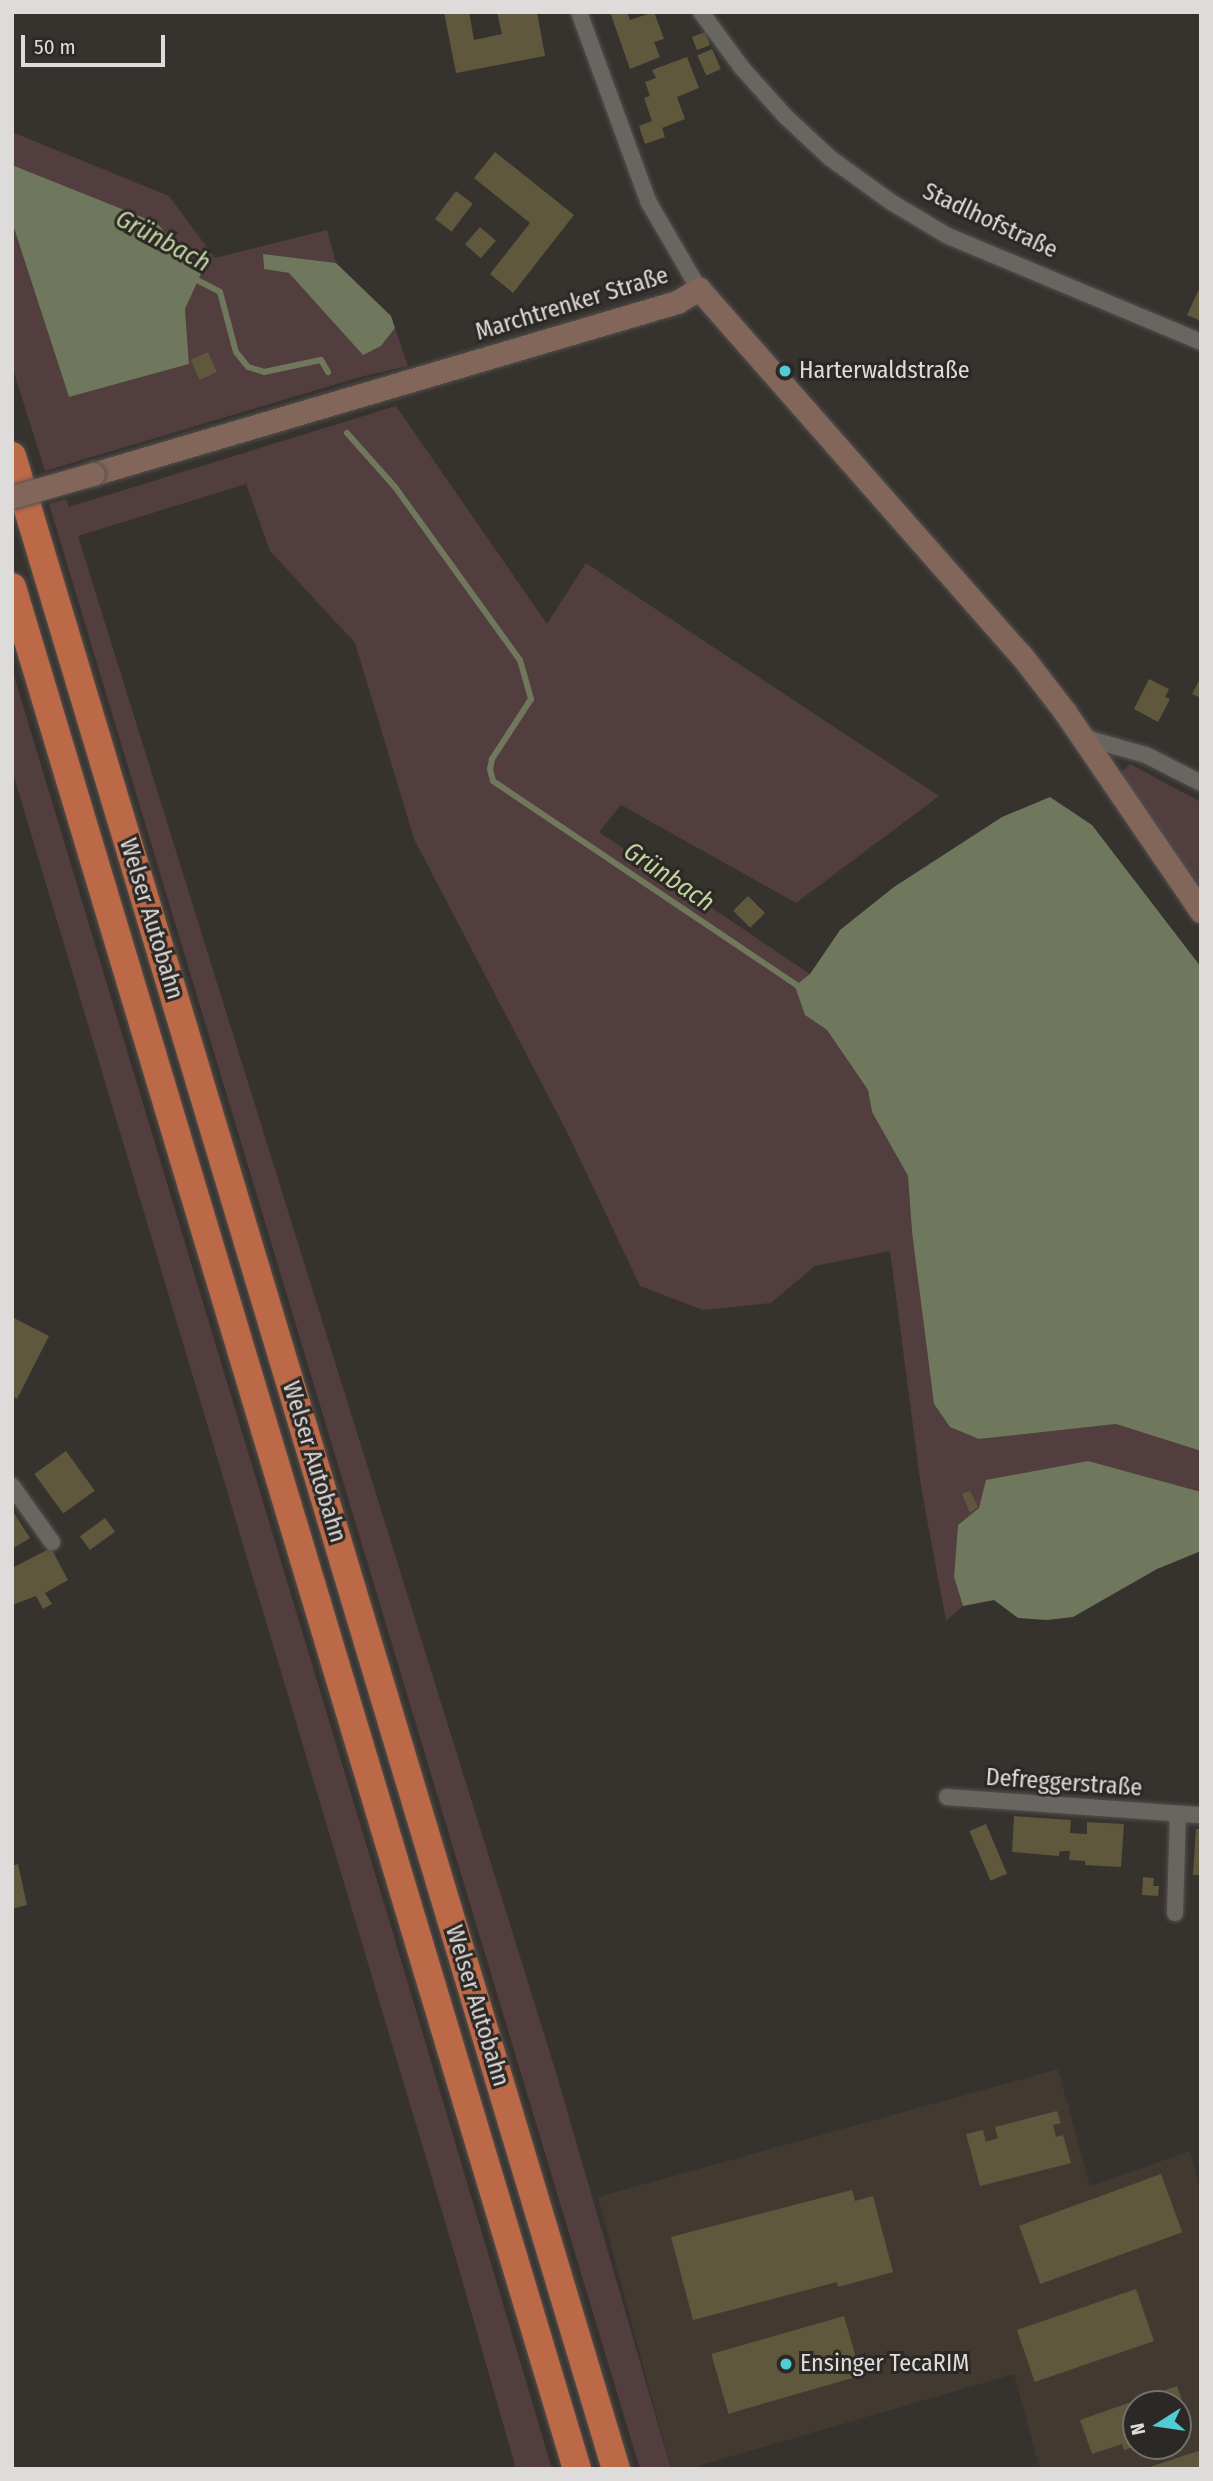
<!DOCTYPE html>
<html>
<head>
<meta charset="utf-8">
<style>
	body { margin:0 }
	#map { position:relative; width:1213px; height:2481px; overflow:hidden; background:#36322e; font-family:"Fira Sans Condensed",sans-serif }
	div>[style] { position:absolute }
	.built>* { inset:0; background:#423a31 }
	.green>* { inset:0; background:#523e3f }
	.water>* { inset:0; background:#6f785c }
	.stream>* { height:6px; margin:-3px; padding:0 3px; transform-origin:3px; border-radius:3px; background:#6f785c }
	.building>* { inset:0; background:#5f583d; transform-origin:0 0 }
	.roads { filter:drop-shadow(0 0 2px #53504e) drop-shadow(0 0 2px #53504e) }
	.street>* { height:16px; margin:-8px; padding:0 8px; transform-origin:8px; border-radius:8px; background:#696561 }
	.secondary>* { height:23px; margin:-11.5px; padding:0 11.5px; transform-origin:11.5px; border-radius:11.5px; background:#826659 }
	.highway>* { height:28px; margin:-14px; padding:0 14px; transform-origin:14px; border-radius:14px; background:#bc6947 }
	.bridges { filter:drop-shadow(0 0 2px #53504e) drop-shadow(0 0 2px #53504e) }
	.secondary-bridge>* { height:23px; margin:-11.5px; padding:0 11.5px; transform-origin:11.5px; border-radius:11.5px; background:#826659 }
	.dots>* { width:19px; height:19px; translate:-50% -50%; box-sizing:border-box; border:4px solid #2c2825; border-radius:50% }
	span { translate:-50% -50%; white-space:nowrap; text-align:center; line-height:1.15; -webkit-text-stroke:6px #2c2825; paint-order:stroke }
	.street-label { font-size:24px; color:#dedcda }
	.poi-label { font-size:24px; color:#dedcda }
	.left { translate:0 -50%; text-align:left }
	.water-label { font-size:26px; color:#c1d29d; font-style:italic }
	.frame { position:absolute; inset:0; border:14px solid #dedcda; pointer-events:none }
	.north { position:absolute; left:1122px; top:2390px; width:70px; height:70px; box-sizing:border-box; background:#2c2825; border:2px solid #73706d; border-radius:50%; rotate:258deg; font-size:19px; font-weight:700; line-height:28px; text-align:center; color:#dedcda }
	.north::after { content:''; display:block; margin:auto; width:24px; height:32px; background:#51ccd4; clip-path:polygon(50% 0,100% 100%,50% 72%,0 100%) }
	.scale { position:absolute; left:21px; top:35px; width:144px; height:32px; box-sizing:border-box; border:4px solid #dedcda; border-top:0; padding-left:9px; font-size:21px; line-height:24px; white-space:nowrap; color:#dedcda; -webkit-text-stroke:5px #2c2825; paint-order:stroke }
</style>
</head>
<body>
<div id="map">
	<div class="built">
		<i style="clip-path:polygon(evenodd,1058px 2069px,1090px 2186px,1190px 2151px,1201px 2194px,1201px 2469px,1040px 2469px,1014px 2374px,688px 2469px,671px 2469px,598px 2197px,1058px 2069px,1136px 2404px,1178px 2404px,1178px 2446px,1136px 2446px,1136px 2404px)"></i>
	</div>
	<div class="green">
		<i style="clip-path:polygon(12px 132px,169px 196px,215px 258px,327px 230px,336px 263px,263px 254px,264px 268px,289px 273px,363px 354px,381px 346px,395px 328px,408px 366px,360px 377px,45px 471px,12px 366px,12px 222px,69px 397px,189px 364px,185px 309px,201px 274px,157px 223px,12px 165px)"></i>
		<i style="clip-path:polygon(396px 406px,547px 624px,586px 563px,939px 796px,796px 903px,621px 805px,599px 832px,810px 974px,805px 1015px,827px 1030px,868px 1090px,872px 1112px,908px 1176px,912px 1232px,923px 1302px,979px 1439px,1116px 1424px,1201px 1451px,1201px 1492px,979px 1508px,958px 1525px,954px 1577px,963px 1606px,946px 1621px,921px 1487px,890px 1251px,815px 1266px,771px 1303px,703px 1310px,640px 1286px,568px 1134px,414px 839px,355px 643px,270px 551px,246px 484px,78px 536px,555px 2069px,671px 2469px,640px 2469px,49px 504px,66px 499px,69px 507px)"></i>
		<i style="clip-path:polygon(12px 669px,390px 1923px,552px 2469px,516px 2469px,452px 2245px,12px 770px)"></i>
		<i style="clip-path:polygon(1130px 764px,1201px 802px,1201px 889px,1121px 773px)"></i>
	</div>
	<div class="water">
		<i style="clip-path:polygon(12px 165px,157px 223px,201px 274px,185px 309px,189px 364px,69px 397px,12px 222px)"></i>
		<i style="clip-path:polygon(263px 254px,336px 263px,391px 316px,395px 328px,381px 346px,363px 355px,289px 273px,264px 269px)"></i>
		<i style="clip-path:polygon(1050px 797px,1092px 825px,1201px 967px,1201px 1451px,1116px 1424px,979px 1439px,950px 1427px,934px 1404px,912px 1232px,908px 1176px,872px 1112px,868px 1090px,827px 1030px,805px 1015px,795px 986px,810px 974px,840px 930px,894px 887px,1002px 817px)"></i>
		<i style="clip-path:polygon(1088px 1461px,1201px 1492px,1201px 1551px,1157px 1569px,1073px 1617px,1047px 1620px,1018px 1618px,994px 1600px,963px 1606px,954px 1577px,958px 1525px,979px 1508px,986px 1480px)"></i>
	</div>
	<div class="stream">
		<i style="left:193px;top:278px;width:30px;rotate:27deg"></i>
		<i style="left:220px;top:292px;width:62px;rotate:75.1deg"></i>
		<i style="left:236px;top:352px;width:19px;rotate:51deg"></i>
		<i style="left:248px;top:367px;width:17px;rotate:17deg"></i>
		<i style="left:264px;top:372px;width:58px;rotate:-11.9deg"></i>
		<i style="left:321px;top:360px;width:14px;rotate:60deg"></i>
		<i style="left:347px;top:433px;width:72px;rotate:48.4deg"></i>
		<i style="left:395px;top:487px;width:213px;rotate:54.2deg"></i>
		<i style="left:520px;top:660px;width:41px;rotate:74.2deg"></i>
		<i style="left:531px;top:699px;width:72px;rotate:123deg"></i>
		<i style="left:492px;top:759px;width:10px;rotate:101deg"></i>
		<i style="left:490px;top:769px;width:12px;rotate:76deg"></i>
		<i style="left:493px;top:781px;width:372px;rotate:33.9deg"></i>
	</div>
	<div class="building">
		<i style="clip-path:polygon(444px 12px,469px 12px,474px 40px,502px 34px,497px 12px,537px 12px,545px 56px,456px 73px)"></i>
		<i style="clip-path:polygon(610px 12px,627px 12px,630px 20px,654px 12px,664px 39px,654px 42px,660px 57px,630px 69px)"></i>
		<i style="left:705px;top:32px;width:14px;height:14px;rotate:69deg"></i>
		<i style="left:712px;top:49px;width:22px;height:16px;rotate:66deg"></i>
		<i style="clip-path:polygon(687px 57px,699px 88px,677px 97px,685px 119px,662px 128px,665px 137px,645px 144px,639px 126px,652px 121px,644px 98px,650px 96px,645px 82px,656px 78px,652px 70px)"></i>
		<i style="clip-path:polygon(495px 152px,574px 215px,513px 293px,490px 274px,530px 223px,474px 178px)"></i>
		<i style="left:456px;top:191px;width:21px;height:35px;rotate:37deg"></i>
		<i style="left:480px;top:227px;width:21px;height:23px;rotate:41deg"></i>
		<i style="clip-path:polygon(1201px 285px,1201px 321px,1187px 315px)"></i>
		<i style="left:208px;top:352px;width:22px;height:19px;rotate:66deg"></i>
		<i style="clip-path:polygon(1201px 677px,1201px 698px,1192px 694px)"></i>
		<i style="clip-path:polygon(1149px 679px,1169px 689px,1165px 697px,1170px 699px,1158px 722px,1134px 709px)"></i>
		<i style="left:748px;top:896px;width:24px;height:21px;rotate:45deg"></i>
		<i style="clip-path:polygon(12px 1317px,49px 1336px,17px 1399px,12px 1396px)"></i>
		<i style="left:66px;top:1451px;width:49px;height:39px;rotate:54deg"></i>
		<i style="clip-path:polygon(970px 1491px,978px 1507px,970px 1513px,962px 1494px)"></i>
		<i style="clip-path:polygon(12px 1510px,30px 1538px,12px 1549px)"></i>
		<i style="left:105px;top:1518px;width:17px;height:31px;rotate:54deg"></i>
		<i style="clip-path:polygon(51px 1548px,68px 1580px,45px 1593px,52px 1604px,43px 1609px,36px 1596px,12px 1605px,12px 1568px)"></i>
		<i style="clip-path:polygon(1014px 1816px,1071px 1820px,1070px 1833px,1087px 1834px,1087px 1822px,1124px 1824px,1121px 1867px,1085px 1865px,1085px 1861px,1069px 1860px,1070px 1851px,1060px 1851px,1059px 1856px,1012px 1852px)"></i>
		<i style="left:986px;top:1824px;width:54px;height:18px;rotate:67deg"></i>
		<i style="clip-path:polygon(1196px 1829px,1201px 1829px,1201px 1875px,1193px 1875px)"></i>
		<i style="clip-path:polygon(18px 1864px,27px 1905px,12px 1909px,12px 1866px)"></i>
		<i style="clip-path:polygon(1143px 1877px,1154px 1878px,1153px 1886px,1159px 1886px,1158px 1896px,1142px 1895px)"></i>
		<i style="clip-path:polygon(1057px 2111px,1061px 2123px,1053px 2125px,1056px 2137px,1063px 2135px,1071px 2163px,980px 2186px,966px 2134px,983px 2130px,986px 2142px,998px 2138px,995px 2127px)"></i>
		<i style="left:1161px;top:2174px;width:62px;height:151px;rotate:70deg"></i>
		<i style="clip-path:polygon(852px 2190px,855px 2201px,873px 2196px,893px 2272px,838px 2287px,837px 2282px,693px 2320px,671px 2237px)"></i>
		<i style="left:1136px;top:2289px;width:55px;height:126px;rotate:71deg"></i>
		<i style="left:844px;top:2316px;width:62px;height:138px;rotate:74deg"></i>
		<i style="clip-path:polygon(1177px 2386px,1189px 2421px,1180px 2424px,1182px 2430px,1178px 2432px,1178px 2404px,1136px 2404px,1136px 2446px,1124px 2450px,1122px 2444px,1092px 2454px,1080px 2420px)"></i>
		<i style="clip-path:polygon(1201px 2450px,1201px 2469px,1148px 2469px,1147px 2468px)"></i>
	</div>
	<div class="roads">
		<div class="street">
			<i style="left:579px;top:12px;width:203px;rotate:69.9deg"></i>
			<i style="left:649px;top:203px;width:99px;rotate:59.8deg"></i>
			<i style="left:701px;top:12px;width:69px;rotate:53.8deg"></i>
			<i style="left:742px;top:68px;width:64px;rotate:48.1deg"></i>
			<i style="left:785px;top:116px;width:62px;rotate:43deg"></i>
			<i style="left:830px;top:158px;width:75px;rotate:35.8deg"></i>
			<i style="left:891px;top:202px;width:66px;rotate:30.8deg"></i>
			<i style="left:948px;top:236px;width:274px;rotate:22.7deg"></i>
			<i style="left:1082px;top:737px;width:66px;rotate:15.7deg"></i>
			<i style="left:1146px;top:755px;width:62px;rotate:27deg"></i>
			<i style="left:12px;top:1486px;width:69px;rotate:54.5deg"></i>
			<i style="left:947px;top:1797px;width:255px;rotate:4.1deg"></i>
			<i style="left:1175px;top:1913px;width:99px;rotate:-88.3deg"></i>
		</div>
		<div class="secondary">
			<i style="left:93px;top:474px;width:609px;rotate:-16.41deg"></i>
			<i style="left:677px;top:302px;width:26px;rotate:-31deg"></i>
			<i style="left:699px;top:289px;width:487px;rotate:48.7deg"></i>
			<i style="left:1021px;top:655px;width:72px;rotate:52.3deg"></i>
			<i style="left:1065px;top:712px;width:241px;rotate:55.7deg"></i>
		</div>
		<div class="highway">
			<i style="left:12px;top:456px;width:2102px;rotate:73.3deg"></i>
			<i style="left:12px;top:587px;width:1965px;rotate:73.29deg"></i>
		</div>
	</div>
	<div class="bridges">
		<div class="secondary-bridge">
			<i style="left:12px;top:497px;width:84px;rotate:-15.9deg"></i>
		</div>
	</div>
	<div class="dots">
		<i style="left:785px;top:371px;background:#51ccd4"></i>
		<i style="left:786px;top:2364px;background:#51ccd4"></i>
	</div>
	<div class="street-label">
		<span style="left:990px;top:221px;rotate:25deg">Stadlhofstraße</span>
		<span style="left:572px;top:304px;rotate:-17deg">Marchtrenker Straße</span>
		<span style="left:151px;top:919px;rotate:73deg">Welser Autobahn</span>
		<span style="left:314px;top:1462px;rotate:73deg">Welser Autobahn</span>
		<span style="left:1064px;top:1783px;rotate:4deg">Defreggerstraße</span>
		<span style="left:477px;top:2006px;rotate:73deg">Welser Autobahn</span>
	</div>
	<div class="poi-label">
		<span class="left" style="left:799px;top:371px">Harterwaldstraße</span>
		<span class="left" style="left:800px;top:2364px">Ensinger TecaRIM</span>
	</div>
	<div class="water-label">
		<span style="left:163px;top:241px;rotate:28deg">Grünbach</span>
		<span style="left:669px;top:877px;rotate:34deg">Grünbach</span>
	</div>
	<div class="frame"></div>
	<div class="north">N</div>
	<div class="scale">50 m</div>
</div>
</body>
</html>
